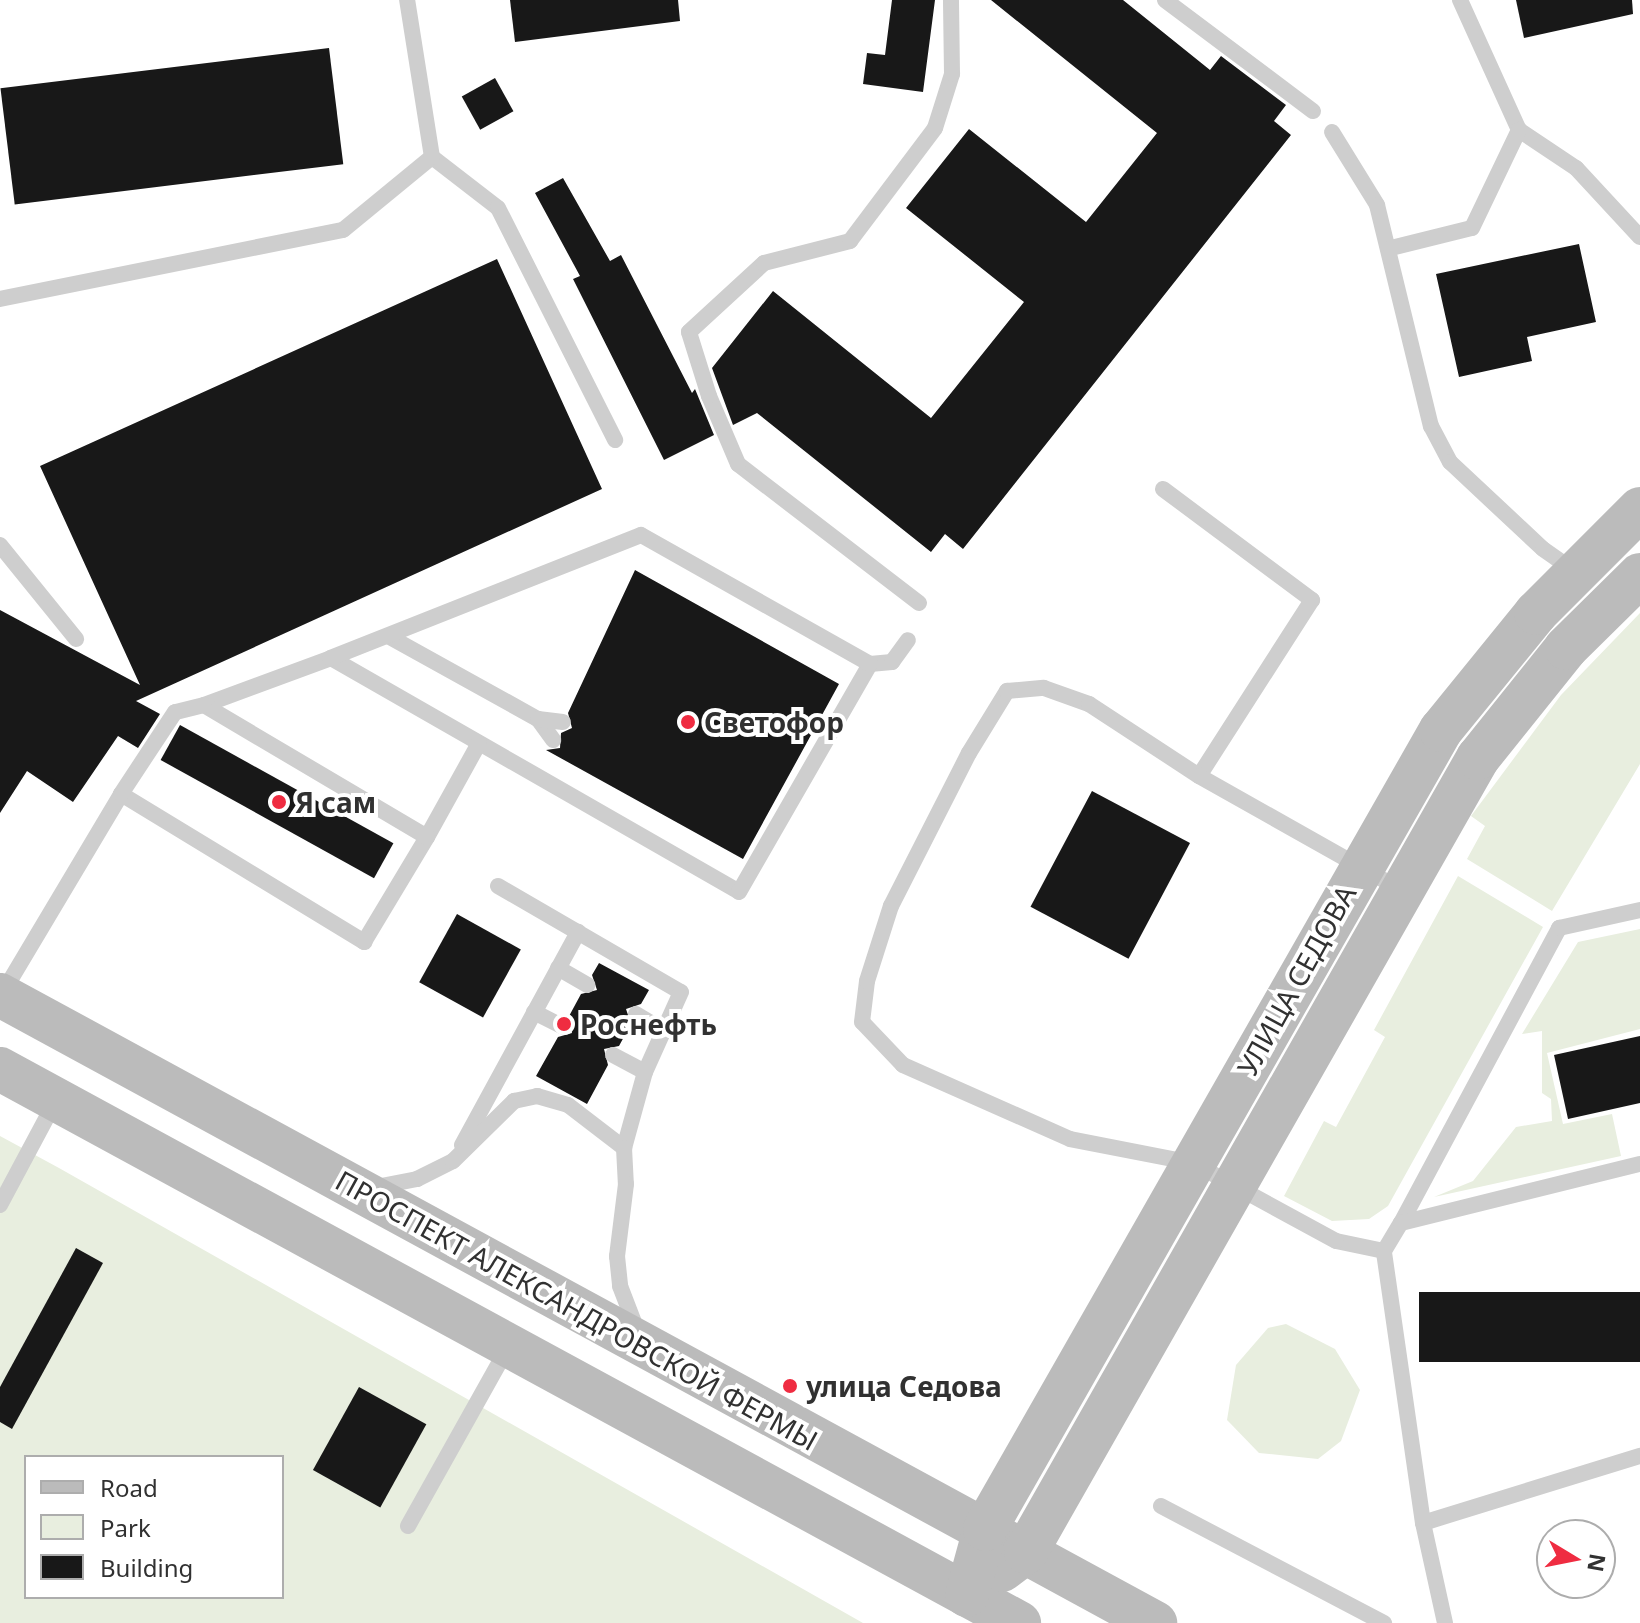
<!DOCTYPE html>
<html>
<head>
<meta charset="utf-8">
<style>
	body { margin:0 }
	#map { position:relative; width:1640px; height:1623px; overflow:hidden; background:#fff; font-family:"Noto Sans",sans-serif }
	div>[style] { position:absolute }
	.green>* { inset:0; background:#e8eedf }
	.building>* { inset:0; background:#181818; transform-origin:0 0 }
	.lane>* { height:16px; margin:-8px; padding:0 8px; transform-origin:8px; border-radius:8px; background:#cecece }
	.secondary>* { height:44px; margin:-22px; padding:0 22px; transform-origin:22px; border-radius:22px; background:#bbb }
	.dots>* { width:22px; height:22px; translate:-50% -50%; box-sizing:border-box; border:4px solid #fff; border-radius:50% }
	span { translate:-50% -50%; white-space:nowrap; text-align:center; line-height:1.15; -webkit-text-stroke:8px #fff; paint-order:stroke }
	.poi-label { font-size:28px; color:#313131; font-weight:700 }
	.left { translate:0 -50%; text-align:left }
	.street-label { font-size:28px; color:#313131 }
	.legend { position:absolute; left:24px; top:1455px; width:260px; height:144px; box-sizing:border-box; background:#fff; border:2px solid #adadad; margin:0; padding:10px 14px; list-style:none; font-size:24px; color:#313131 }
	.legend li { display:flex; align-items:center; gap:16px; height:40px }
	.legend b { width:40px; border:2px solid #adadad }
	.north { position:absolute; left:1536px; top:1519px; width:80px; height:80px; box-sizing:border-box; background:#fff; border:2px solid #adadad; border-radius:50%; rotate:100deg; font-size:22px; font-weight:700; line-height:32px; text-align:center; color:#313131 }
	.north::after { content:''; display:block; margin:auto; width:28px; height:36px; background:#ef2c41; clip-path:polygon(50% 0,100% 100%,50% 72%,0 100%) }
</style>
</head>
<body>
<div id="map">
	<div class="green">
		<i style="clip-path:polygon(1640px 613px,1640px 764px,1552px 911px,1467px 859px,1485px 826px,1471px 816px,1561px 695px)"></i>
		<i style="clip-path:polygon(1458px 876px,1543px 927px,1388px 1206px,1369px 1219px,1332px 1221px,1284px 1196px,1324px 1121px,1336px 1127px,1385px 1037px,1374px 1030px)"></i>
		<i style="clip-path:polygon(1640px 929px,1640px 1029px,1547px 1053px,1563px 1124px,1612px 1114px,1621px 1156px,1434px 1197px,1473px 1181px,1516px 1127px,1552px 1121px,1551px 1099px,1542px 1093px,1542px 1031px,1522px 1034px,1578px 942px)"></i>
		<i style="clip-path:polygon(evenodd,0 1136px,59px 1168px,863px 1623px,0 1623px,0 1136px,26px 1457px,282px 1457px,282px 1597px,26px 1597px,26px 1457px)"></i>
		<i style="clip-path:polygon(1286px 1324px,1335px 1349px,1360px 1390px,1341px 1441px,1318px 1459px,1259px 1453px,1227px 1420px,1236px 1365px,1268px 1328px)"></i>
	</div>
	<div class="building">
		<i style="clip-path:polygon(510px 0,678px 0,680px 21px,515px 42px)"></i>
		<i style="clip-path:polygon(892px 0,935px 0,923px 92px,863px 84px,867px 53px,885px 55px)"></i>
		<i style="clip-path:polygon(991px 0,1123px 0,1210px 70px,1221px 56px,1286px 105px,1274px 121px,1291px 135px,963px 549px,945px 534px,931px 552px,757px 413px,733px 425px,712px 368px,773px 291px,931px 418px,1024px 302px,906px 208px,969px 129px,1086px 222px,1157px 133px)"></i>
		<i style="clip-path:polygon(1516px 0,1632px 0,1633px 14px,1524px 38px)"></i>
		<i style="left:329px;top:48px;width:117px;height:331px;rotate:83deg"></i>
		<i style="left:495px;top:78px;width:38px;height:38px;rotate:61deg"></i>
		<i style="clip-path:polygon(563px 178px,610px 261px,621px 255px,692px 393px,695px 389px,714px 435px,664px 460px,573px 279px,580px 276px,535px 193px)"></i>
		<i style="clip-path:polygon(1579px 244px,1596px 322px,1527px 337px,1532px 361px,1459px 377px,1436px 274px)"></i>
		<i style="clip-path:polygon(497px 259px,602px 489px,136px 701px,160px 714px,138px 748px,118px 736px,73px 802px,27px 771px,0 813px,0 610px,140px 685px,40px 466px)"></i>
		<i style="clip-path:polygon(635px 570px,839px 684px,743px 859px,546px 750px,560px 748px,561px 733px,572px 728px,568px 713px)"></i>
		<i style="left:180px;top:725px;width:244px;height:40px;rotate:29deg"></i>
		<i style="left:1092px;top:791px;width:111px;height:131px;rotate:28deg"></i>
		<i style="left:457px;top:914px;width:73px;height:78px;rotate:29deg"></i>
		<i style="clip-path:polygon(599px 963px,649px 990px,641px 1004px,626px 1009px,631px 1024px,619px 1046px,604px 1049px,608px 1065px,587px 1104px,536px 1076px,558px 1037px,572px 1033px,568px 1018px,581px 994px,597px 990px,592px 975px)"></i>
		<i style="clip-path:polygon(1640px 1036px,1640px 1103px,1568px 1119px,1554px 1055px)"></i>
		<i style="clip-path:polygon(76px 1248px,103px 1263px,12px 1429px,0 1422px,0 1387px)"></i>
		<i style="left:1640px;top:1292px;width:70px;height:221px;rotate:90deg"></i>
		<i style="left:359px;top:1387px;width:77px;height:95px;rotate:29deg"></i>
	</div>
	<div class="lane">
		<i style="left:1165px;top:0;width:185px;rotate:36.9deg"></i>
		<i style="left:1460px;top:0;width:143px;rotate:65.6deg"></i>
		<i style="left:1519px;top:130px;width:69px;rotate:33.7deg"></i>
		<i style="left:1576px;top:168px;width:94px;rotate:47.2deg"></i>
		<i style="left:1332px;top:132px;width:86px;rotate:58.3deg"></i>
		<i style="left:1377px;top:205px;width:228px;rotate:76.3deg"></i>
		<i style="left:1431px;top:426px;width:41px;rotate:62.2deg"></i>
		<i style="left:1450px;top:462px;width:127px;rotate:43.1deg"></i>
		<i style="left:1543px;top:549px;width:37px;rotate:35deg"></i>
		<i style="left:432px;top:157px;width:83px;rotate:37.7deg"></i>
		<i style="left:498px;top:208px;width:260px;rotate:63.2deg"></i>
		<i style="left:1391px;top:248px;width:83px;rotate:-13.9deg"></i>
		<i style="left:1472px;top:228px;width:109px;rotate:-64.4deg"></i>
		<i style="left:0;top:299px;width:350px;rotate:-11.4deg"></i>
		<i style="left:343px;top:230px;width:115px;rotate:-39.4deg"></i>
		<i style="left:432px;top:157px;width:159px;rotate:-99deg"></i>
		<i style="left:1163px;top:489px;width:186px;rotate:36.7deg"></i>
		<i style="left:1312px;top:600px;width:209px;rotate:122.7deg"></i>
		<i style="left:0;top:545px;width:121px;rotate:51deg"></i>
		<i style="left:919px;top:603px;width:228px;rotate:-142.5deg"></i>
		<i style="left:738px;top:464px;width:74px;rotate:-113.1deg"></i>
		<i style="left:709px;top:396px;width:67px;rotate:-107.4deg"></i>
		<i style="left:689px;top:332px;width:102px;rotate:-42.6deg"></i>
		<i style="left:764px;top:263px;width:89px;rotate:-14.3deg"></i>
		<i style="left:850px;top:241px;width:141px;rotate:-53deg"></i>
		<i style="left:935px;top:128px;width:57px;rotate:-72.5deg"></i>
		<i style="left:952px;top:74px;width:74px;rotate:-90.8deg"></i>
		<i style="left:388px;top:636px;width:171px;rotate:29deg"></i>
		<i style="left:538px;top:719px;width:26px;rotate:54deg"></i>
		<i style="left:870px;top:664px;width:22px;rotate:-5deg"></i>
		<i style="left:892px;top:662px;width:27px;rotate:-54deg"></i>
		<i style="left:204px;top:705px;width:135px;rotate:-20.3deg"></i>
		<i style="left:331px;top:658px;width:470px;rotate:29.8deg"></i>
		<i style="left:739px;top:892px;width:263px;rotate:-60.1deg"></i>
		<i style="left:870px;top:664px;width:263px;rotate:-150.6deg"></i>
		<i style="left:641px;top:535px;width:334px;rotate:158.4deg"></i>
		<i style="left:538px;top:719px;width:25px;rotate:7deg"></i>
		<i style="left:427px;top:837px;width:107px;rotate:-61deg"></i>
		<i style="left:498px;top:886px;width:211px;rotate:30.1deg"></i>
		<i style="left:681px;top:992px;width:88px;rotate:114.2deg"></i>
		<i style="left:645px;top:1072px;width:79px;rotate:105.4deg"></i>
		<i style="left:558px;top:968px;width:34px;rotate:30deg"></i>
		<i style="left:2px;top:994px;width:233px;rotate:-59.2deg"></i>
		<i style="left:121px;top:794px;width:285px;rotate:31.3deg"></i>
		<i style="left:364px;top:942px;width:122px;rotate:-59deg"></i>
		<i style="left:427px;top:837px;width:259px;rotate:-149.4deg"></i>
		<i style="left:204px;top:705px;width:30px;rotate:166deg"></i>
		<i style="left:175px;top:712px;width:98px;rotate:123.4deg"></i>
		<i style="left:534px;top:1012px;width:33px;rotate:27deg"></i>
		<i style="left:636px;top:1014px;width:31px;rotate:31deg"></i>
		<i style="left:613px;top:1055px;width:36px;rotate:28deg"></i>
		<i style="left:462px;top:1145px;width:243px;rotate:-61.4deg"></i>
		<i style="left:376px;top:1187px;width:42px;rotate:-11deg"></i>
		<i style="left:417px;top:1179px;width:40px;rotate:-26.6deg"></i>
		<i style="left:453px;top:1161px;width:86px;rotate:-44.5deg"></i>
		<i style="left:514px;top:1101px;width:24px;rotate:-12deg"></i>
		<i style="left:537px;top:1096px;width:32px;rotate:16deg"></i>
		<i style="left:568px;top:1105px;width:71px;rotate:37.5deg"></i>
		<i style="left:624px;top:1148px;width:36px;rotate:87deg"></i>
		<i style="left:626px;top:1184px;width:73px;rotate:97.1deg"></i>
		<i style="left:617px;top:1256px;width:30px;rotate:84deg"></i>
		<i style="left:620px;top:1286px;width:47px;rotate:68.9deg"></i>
		<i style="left:0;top:1205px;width:119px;rotate:-61.9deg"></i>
		<i style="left:1401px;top:1223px;width:335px;rotate:-61.8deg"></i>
		<i style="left:1559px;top:928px;width:83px;rotate:-12.5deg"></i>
		<i style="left:1384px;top:1251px;width:49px;rotate:-168.2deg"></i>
		<i style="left:1336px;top:1241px;width:163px;rotate:-151.4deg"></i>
		<i style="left:1193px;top:1163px;width:125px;rotate:-169deg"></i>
		<i style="left:1070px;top:1139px;width:183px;rotate:-156.1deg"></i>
		<i style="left:903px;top:1065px;width:59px;rotate:-133.6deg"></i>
		<i style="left:862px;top:1022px;width:41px;rotate:-83deg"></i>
		<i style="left:867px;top:981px;width:79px;rotate:-72.3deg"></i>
		<i style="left:891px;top:906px;width:172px;rotate:-63deg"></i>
		<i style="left:969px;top:753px;width:73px;rotate:-58.5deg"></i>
		<i style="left:1007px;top:691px;width:37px;rotate:-5deg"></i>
		<i style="left:1044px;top:688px;width:48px;rotate:19.6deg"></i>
		<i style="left:1089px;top:704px;width:131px;rotate:33.2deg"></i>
		<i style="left:1199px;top:776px;width:232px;rotate:29.4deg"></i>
		<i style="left:1161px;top:1506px;width:252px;rotate:27.7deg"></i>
		<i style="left:1423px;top:1523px;width:227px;rotate:-17.2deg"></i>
		<i style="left:408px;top:1526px;width:205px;rotate:-60.8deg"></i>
		<i style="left:1445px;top:1623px;width:102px;rotate:-102.4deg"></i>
		<i style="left:1423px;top:1523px;width:275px;rotate:-98.2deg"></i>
		<i style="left:1384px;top:1251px;width:33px;rotate:-59deg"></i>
		<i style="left:1401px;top:1223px;width:246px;rotate:-13.9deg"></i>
	</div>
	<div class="secondary">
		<i style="left:0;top:995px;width:1315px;rotate:28.53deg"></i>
		<i style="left:0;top:1069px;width:1160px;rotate:28.53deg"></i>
		<i style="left:1002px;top:1570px;width:30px;rotate:-37deg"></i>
		<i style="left:1026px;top:1552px;width:914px;rotate:-60.35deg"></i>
		<i style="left:1478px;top:758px;width:141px;rotate:-51.3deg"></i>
		<i style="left:1566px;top:648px;width:104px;rotate:-44.6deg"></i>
		<i style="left:967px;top:1595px;width:68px;rotate:-74.7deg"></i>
		<i style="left:985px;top:1529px;width:920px;rotate:-60.29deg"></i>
		<i style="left:1441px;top:730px;width:151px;rotate:-50.9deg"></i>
		<i style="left:1536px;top:613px;width:147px;rotate:-45deg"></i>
	</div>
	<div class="dots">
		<i style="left:688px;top:722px;background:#ef2c41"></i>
		<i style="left:279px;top:802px;background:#ef2c41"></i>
		<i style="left:564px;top:1024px;background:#ef2c41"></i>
		<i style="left:790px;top:1386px;background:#ef2c41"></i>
	</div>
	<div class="poi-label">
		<span class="left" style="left:704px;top:722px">Светофор</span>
		<span class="left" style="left:295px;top:802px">Я сам</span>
		<span class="left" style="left:580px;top:1024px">Роснефть</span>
		<span class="left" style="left:806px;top:1386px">улица Седова</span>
	</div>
	<div class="street-label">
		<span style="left:1296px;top:980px;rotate:-61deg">УЛИЦА СЕДОВА</span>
		<span style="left:577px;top:1310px;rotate:29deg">ПРОСПЕКТ АЛЕКСАНДРОВСКОЙ ФЕРМЫ</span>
	</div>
	<ul class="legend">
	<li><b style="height:10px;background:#bbb"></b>Road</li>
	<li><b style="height:22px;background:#e8eedf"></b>Park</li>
	<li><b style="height:22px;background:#181818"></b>Building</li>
	</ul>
	<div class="north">N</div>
</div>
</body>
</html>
